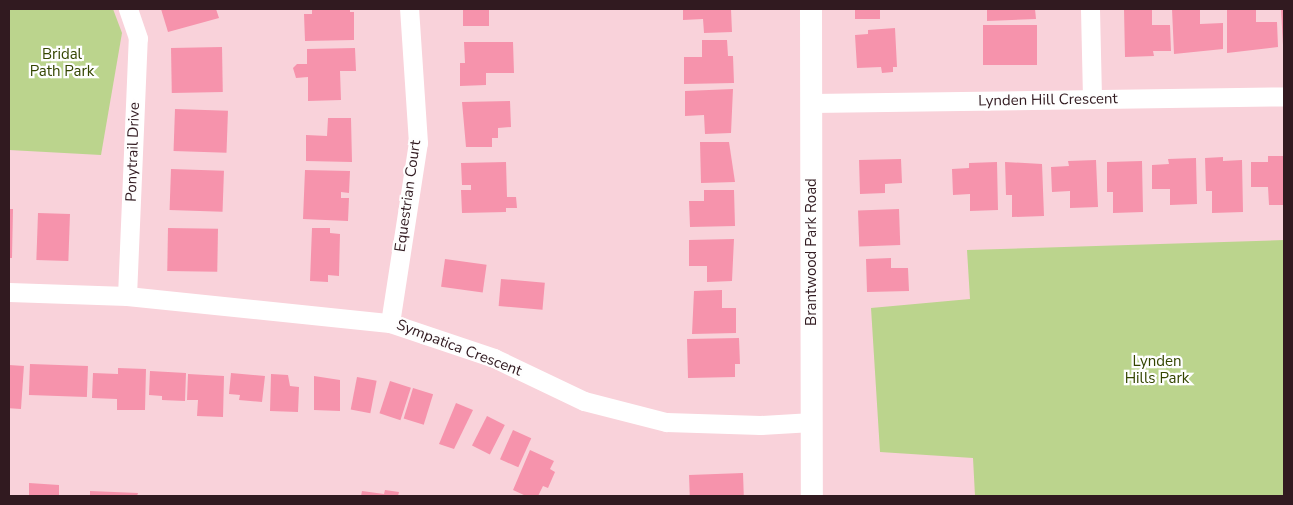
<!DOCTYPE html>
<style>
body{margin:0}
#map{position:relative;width:1293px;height:505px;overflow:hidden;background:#f9d2da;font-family:"Nunito Sans",sans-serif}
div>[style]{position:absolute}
.green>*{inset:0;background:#bbd48d}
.building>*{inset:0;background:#f693ac;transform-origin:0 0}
.minor>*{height:19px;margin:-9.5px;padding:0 9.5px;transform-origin:9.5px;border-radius:9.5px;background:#fff}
.tertiary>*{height:22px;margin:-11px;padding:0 11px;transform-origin:11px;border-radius:11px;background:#fff}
span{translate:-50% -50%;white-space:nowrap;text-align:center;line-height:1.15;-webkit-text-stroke:4.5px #fefefe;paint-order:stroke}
.park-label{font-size:15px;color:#344500}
.street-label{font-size:15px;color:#311a20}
.frame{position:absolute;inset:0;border:10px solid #311a20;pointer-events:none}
</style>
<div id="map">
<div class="green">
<i style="clip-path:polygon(9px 9px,113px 9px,122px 33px,101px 155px,9px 150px)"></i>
<i style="clip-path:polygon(1284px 240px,1284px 496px,975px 496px,973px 458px,880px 452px,871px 308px,970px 299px,967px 250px)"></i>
</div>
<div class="building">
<i style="clip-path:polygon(161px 9px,216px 9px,219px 18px,168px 32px)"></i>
<i style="clip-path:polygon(312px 9px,350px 9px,350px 12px,354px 12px,354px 40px,305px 41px,304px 14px,312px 14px)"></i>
<i style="left:463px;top:9px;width:26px;height:17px"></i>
<i style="clip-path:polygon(683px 9px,731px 9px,732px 32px,704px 33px,703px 19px,683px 20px)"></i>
<i style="left:855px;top:9px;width:25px;height:10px"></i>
<i style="clip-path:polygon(987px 9px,1035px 9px,1036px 19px,987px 21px)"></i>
<i style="clip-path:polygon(1124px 9px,1152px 9px,1152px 25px,1170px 25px,1171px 51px,1153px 51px,1154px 56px,1125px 57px)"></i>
<i style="clip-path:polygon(1172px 9px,1200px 9px,1200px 24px,1223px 23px,1223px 49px,1174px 54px)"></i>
<i style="clip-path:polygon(1227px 9px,1256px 9px,1256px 22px,1277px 22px,1278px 47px,1227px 53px)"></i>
<i style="clip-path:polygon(1281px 9px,1284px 9px,1284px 45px,1283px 45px)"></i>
<i style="left:983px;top:25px;width:54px;height:40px"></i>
<i style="clip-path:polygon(895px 28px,897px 67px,893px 67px,893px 72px,882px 73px,881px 67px,857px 68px,855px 35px,868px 34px,868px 30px)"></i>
<i style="clip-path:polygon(702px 40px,727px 40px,728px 56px,733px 56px,734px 83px,684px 84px,684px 57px,702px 57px)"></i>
<i style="clip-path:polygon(464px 42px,513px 42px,514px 73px,486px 73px,486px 85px,460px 86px,460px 63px,465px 63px)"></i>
<i style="left:222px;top:47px;width:45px;height:51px;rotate:89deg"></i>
<i style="clip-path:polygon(355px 48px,356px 71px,340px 71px,341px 100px,308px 101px,308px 77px,296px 78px,293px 68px,297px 64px,307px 64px,307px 49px)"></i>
<i style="clip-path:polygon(733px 89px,731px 133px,705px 134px,704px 115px,685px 116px,685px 91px)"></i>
<i style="clip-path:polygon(510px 101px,511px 127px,498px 128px,498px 138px,492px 138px,492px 147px,466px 147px,462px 102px)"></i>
<i style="left:175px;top:109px;width:53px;height:42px;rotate:2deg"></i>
<i style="clip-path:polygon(328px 118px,351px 118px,352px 162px,306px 161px,306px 135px,327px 136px)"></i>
<i style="clip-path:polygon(700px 142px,729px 142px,735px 182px,701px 183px)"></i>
<i style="clip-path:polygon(1268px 156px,1284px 156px,1284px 205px,1269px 205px,1268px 187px,1251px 187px,1251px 162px,1268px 162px)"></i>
<i style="clip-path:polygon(1223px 157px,1223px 161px,1242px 160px,1243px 212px,1212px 213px,1212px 191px,1206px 191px,1205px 158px)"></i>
<i style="clip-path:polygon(1196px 158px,1197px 204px,1170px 205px,1170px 189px,1152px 189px,1152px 165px,1169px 164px,1168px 159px)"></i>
<i style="clip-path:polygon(901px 159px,902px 183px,885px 184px,885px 193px,860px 194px,859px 160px)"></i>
<i style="clip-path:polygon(1096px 160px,1098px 207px,1070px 208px,1070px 191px,1052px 192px,1051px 167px,1069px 166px,1068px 161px)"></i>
<i style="clip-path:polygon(1142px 161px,1143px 212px,1113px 213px,1113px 192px,1107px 192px,1107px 162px)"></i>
<i style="clip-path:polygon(506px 162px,507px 197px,516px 197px,517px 208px,506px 208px,506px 212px,462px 213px,461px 190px,471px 190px,471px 185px,462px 185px,461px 163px)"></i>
<i style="clip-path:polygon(997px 162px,998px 210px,970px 211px,970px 194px,953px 195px,952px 169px,969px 168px,969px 163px)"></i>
<i style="clip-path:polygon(1005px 162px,1042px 164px,1044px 216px,1012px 217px,1012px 195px,1006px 195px)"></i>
<i style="left:171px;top:169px;width:53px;height:41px;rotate:2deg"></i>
<i style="clip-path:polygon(305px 170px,350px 171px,349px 193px,341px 192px,341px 198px,349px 198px,348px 221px,303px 219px)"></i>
<i style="clip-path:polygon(704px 190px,734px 190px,735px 226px,690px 227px,689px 201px,704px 201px)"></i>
<i style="clip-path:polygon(9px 209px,13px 209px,12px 258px,9px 258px)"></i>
<i style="left:899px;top:209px;width:36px;height:41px;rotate:88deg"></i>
<i style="left:38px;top:213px;width:32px;height:47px;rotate:2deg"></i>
<i style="left:168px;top:228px;width:50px;height:43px;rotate:1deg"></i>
<i style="clip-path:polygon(312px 228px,330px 228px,330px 233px,340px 234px,339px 276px,328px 275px,328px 282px,310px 281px)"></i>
<i style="clip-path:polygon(734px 239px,732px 281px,707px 282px,707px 266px,689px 266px,689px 240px)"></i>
<i style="clip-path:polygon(891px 258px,891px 268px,908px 268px,909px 291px,867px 292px,866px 259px)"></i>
<i style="left:445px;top:259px;width:42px;height:28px;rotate:8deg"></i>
<i style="left:501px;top:279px;width:44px;height:27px;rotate:5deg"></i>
<i style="clip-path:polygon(722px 290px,722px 308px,736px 308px,736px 333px,692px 334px,694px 291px)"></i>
<i style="clip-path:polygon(739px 338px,740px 364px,735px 364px,735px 377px,688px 378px,687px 339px)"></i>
<i style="left:30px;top:364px;width:58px;height:31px;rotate:2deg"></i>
<i style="left:9px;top:365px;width:15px;height:43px;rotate:4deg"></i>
<i style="clip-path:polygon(118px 368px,146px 369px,145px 410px,117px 410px,117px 399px,92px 398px,93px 373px,118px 374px)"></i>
<i style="clip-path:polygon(150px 371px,186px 373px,185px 401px,162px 400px,162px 396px,149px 395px)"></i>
<i style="clip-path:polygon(231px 373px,265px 376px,262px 402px,239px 400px,240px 395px,229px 394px)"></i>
<i style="clip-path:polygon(188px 374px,224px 376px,223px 417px,197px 416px,198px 400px,187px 400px)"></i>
<i style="clip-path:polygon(271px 374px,288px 375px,290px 386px,299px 387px,298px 412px,270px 411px)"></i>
<i style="clip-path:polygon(314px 376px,340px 380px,340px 411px,314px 410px)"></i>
<i style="left:357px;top:377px;width:20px;height:33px;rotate:11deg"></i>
<i style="left:390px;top:381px;width:22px;height:34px;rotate:18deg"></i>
<i style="left:413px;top:388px;width:21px;height:32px;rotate:17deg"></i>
<i style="clip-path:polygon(456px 403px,473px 410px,454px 449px,439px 444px)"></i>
<i style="left:487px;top:416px;width:20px;height:33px;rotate:27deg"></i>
<i style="left:513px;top:430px;width:20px;height:32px;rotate:24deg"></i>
<i style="clip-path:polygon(530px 450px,554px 461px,550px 469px,555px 472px,548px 488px,543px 486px,538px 496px,526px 496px,513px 490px)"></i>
<i style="left:743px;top:473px;width:23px;height:54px;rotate:88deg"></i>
<i style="clip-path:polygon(29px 483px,59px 485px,59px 496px,29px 496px)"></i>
<i style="clip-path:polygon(385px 490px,399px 492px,398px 496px,361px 496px,362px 491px,384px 494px)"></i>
<i style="clip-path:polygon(90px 491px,138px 493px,137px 496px,90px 496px)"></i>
</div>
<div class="minor">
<i style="left:1090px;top:9px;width:90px;rotate:88.7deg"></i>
<i style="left:812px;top:103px;width:472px;rotate:-0.8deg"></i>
<i style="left:9px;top:292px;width:118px;rotate:1.9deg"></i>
<i style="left:127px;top:296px;width:264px;rotate:5.9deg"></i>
<i style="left:390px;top:323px;width:110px;rotate:18.6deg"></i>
<i style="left:494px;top:358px;width:100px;rotate:25.5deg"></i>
<i style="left:584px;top:401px;width:85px;rotate:14.4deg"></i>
<i style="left:666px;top:422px;width:94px;rotate:1.8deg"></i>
<i style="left:760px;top:425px;width:52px;rotate:-3.3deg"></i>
<i style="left:127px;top:296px;width:258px;rotate:-87.6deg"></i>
<i style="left:138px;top:38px;width:31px;rotate:-109deg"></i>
<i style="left:390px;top:323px;width:182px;rotate:-81.2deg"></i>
<i style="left:418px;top:143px;width:134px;rotate:-93.8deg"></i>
</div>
<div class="tertiary">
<i style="left:811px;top:9px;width:487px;rotate:89.9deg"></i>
</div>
<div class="park-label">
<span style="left:62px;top:63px">Bridal<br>Path Park</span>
<span style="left:1157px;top:370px">Lynden<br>Hills Park</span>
</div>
<div class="street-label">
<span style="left:1048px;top:100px;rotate:-1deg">Lynden Hill Crescent</span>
<span style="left:133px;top:152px;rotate:-88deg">Ponytrail Drive</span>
<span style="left:408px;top:196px;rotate:-82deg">Equestrian Court</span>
<span style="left:812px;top:252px;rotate:-90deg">Brantwood Park Road</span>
<span style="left:459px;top:348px;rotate:21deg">Sympatica Crescent</span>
</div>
<div class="frame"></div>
</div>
